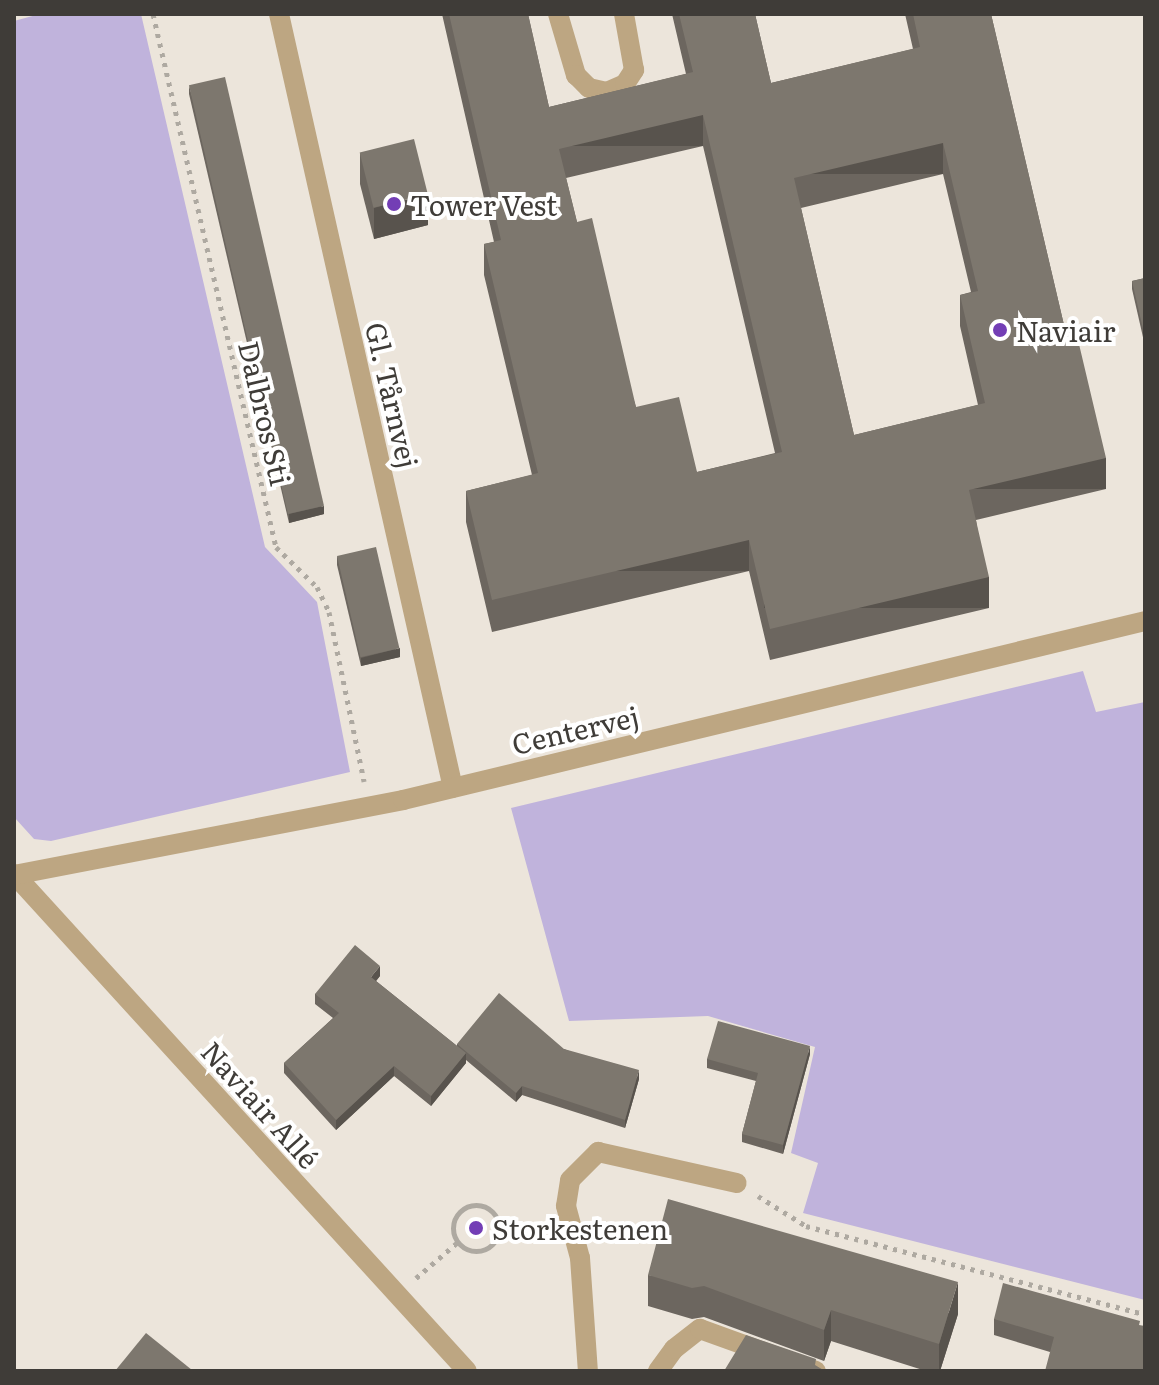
<!DOCTYPE html>
<meta charset="utf-8">
<style>
body{margin:0}
#map{position:relative;width:1159px;height:1385px;overflow:hidden;background:#ece5db;font-family:Literata,serif}
div>[style]{position:absolute}
.green>*{inset:0;background:#c0b3dc}
.path>*{height:5px;margin-top:-2.5px;transform-origin:0;background:repeating-linear-gradient(90deg,#aea9a1 0 4px,transparent 0 10px)}
.path>.ring{margin:-2.5px;padding:0;box-sizing:content-box;background:none;border:5px solid #aea9a1;border-radius:50%}
.lane>*{height:20px;margin:-10px;padding:0 10px;transform-origin:10px;border-radius:10px;background:#bda682}
.street>*{height:20px;margin:-10px;padding:0 10px;transform-origin:10px;border-radius:10px;background:#bda682}
.wall>*{inset:0;background:#6c665f}
.shaded-wall>*{inset:0;background:#58534d;transform-origin:0 0}
.building>*{inset:0;background:#7d776e;transform-origin:0 0}
.dots>*{width:22px;height:22px;translate:-50% -50%;box-sizing:border-box;border:4px solid #fff;border-radius:50%}
span{translate:-50% -50%;white-space:nowrap;text-align:center;line-height:1.15;-webkit-text-stroke:8px #fff;paint-order:stroke}
.poi-label{font-size:28px;color:#3f3c38}
.left{translate:0 -50%;text-align:left}
.street-label{font-size:28px;color:#3f3c38}
.frame{position:absolute;inset:0;border:16px solid #3f3c38;pointer-events:none}
</style>
<div id="map">
<div class="green">
<i style="clip-path:polygon(40px 14px,141px 14px,265px 547px,317px 602px,350px 772px,51px 841px,34px 839px,14px 817px,14px 21px)"></i>
<i style="clip-path:polygon(1083px 671px,1096px 712px,1145px 702px,1145px 1300px,803px 1213px,818px 1163px,791px 1153px,815px 1047px,708px 1016px,569px 1021px,511px 808px)"></i>
</div>
<div class="path">
<i style="left:153px;top:14px;width:547px;rotate:77.01deg"></i>
<i style="left:276px;top:547px;width:57px;rotate:44.3deg"></i>
<i style="left:317px;top:587px;width:28px;rotate:64deg"></i>
<i style="left:329px;top:612px;width:173px;rotate:78.3deg"></i>
<i style="left:758px;top:1196px;width:57px;rotate:32deg"></i>
<i style="left:806px;top:1226px;width:350px;rotate:14.6deg"></i>
<i class="ring" style="left:453px;top:1205px;width:41px;height:41px"></i>
<i style="left:416px;top:1278px;width:55px;rotate:-40.6deg"></i>
</div>
<div class="lane">
<i style="left:279px;top:14px;width:793px;rotate:77.33deg"></i>
<i style="left:558px;top:14px;width:64px;rotate:73.6deg"></i>
<i style="left:576px;top:75px;width:18px;rotate:45deg"></i>
<i style="left:589px;top:88px;width:18px;rotate:13deg"></i>
<i style="left:607px;top:92px;width:20px;rotate:-24deg"></i>
<i style="left:625px;top:84px;width:17px;rotate:-57deg"></i>
<i style="left:634px;top:70px;width:57px;rotate:-100.1deg"></i>
<i style="left:14px;top:874px;width:672px;rotate:47.65deg"></i>
<i style="left:14px;top:875px;width:396px;rotate:-10.9deg"></i>
<i style="left:403px;top:800px;width:763px;rotate:-13.56deg"></i>
<i style="left:580px;top:1258px;width:54px;rotate:-105.1deg"></i>
<i style="left:566px;top:1206px;width:26px;rotate:-81deg"></i>
<i style="left:570px;top:1180px;width:40px;rotate:-45deg"></i>
<i style="left:598px;top:1152px;width:142px;rotate:12.6deg"></i>
<i style="left:658px;top:1371px;width:27px;rotate:-54deg"></i>
<i style="left:674px;top:1349px;width:33px;rotate:-38deg"></i>
<i style="left:700px;top:1329px;width:123px;rotate:19.9deg"></i>
</div>
<div class="street">
<i style="left:580px;top:1258px;width:113px;rotate:86deg"></i>
</div>
<div class="wall">
<i style="clip-path:polygon(evenodd,442px 14px,528px 14px,549px 107px,686px 74px,672px 14px,755px 14px,771px 83px,913px 49px,905px 14px,991px 14px,1064px 325px,1106px 489px,976px 520px,989px 608px,770px 660px,749px 571px,492px 632px,466px 522px,466px 491px,532px 475px,484px 275px,484px 244px,494px 242px,442px 14px,703px 146px,775px 453px,697px 472px,636px 407px,577px 222px,566px 178px,703px 146px,442px 14px,943px 174px,971px 292px,960px 295px,960px 326px,978px 405px,854px 435px,801px 208px,943px 174px)"></i>
<i style="clip-path:polygon(189px 86px,324px 514px,289px 523px,189px 94px)"></i>
<i style="clip-path:polygon(360px 153px,428px 225px,374px 239px,360px 184px)"></i>
<i style="clip-path:polygon(1145px 278px,1145px 346px,1132px 289px,1132px 281px)"></i>
<i style="clip-path:polygon(337px 556px,400px 657px,361px 666px,337px 565px)"></i>
<i style="clip-path:polygon(380px 976px,376px 981px,457px 1046px,457px 1044px,564px 1049px,639px 1079px,625px 1128px,522px 1095px,516px 1102px,466px 1060px,466px 1063px,431px 1106px,394px 1076px,336px 1130px,284px 1073px,284px 1063px,333px 1018px,315px 1004px,315px 994px)"></i>
<i style="clip-path:polygon(810px 1054px,783px 1154px,742px 1142px,742px 1134px,756px 1081px,707px 1068px,707px 1059px)"></i>
<i style="clip-path:polygon(648px 1275px,958px 1314px,940px 1371px,926px 1371px,831px 1341px,824px 1361px,704px 1317px,692px 1319px,648px 1306px)"></i>
<i style="clip-path:polygon(994px 1319px,1140px 1321px,1050px 1352px,994px 1335px)"></i>
</div>
<div class="shaded-wall">
<i style="left:703px;top:115px;width:31px;height:148px;rotate:90deg"></i>
<i style="left:943px;top:143px;width:31px;height:153px;rotate:90deg"></i>
<i style="clip-path:polygon(428px 194px,428px 225px,374px 239px,374px 208px)"></i>
<i style="left:1106px;top:458px;width:31px;height:141px;rotate:90deg"></i>
<i style="clip-path:polygon(324px 506px,324px 514px,289px 523px,289px 514px)"></i>
<i style="left:749px;top:540px;width:31px;height:264px;rotate:90deg"></i>
<i style="left:989px;top:577px;width:31px;height:225px;rotate:90deg"></i>
<i style="clip-path:polygon(400px 648px,400px 657px,361px 666px,361px 658px)"></i>
<i style="clip-path:polygon(380px 966px,380px 976px,371px 987px,371px 977px)"></i>
<i style="clip-path:polygon(810px 1046px,810px 1054px,783px 1154px,783px 1145px)"></i>
<i style="clip-path:polygon(466px 1053px,466px 1063px,431px 1106px,431px 1096px)"></i>
<i style="clip-path:polygon(394px 1066px,394px 1076px,336px 1130px,336px 1120px)"></i>
<i style="clip-path:polygon(639px 1070px,639px 1079px,625px 1128px,625px 1120px)"></i>
<i style="clip-path:polygon(522px 1086px,522px 1095px,516px 1102px,516px 1093px)"></i>
<i style="clip-path:polygon(958px 1282px,958px 1314px,940px 1371px,939px 1371px,939px 1344px)"></i>
<i style="clip-path:polygon(831px 1310px,831px 1341px,824px 1361px,824px 1330px)"></i>
</div>
<div class="building">
<i style="clip-path:polygon(evenodd,449px 14px,528px 14px,549px 107px,693px 72px,679px 14px,755px 14px,771px 83px,920px 47px,913px 14px,991px 14px,1064px 325px,1074px 323px,1106px 458px,969px 490px,989px 577px,770px 629px,749px 540px,492px 600px,466px 491px,538px 473px,484px 244px,501px 240px,449px 14px,703px 115px,782px 452px,697px 472px,679px 397px,636px 407px,592px 218px,577px 222px,559px 149px,703px 115px,449px 14px,943px 143px,978px 291px,960px 295px,985px 403px,854px 435px,794px 178px,943px 143px)"></i>
<i style="left:225px;top:77px;width:440px;height:37px;rotate:77deg"></i>
<i style="left:414px;top:139px;width:57px;height:56px;rotate:76deg"></i>
<i style="clip-path:polygon(1145px 278px,1145px 338px,1132px 281px)"></i>
<i style="left:376px;top:547px;width:104px;height:40px;rotate:77deg"></i>
<i style="clip-path:polygon(355px 945px,380px 966px,371px 977px,466px 1053px,431px 1096px,394px 1066px,336px 1120px,284px 1063px,339px 1013px,315px 994px)"></i>
<i style="clip-path:polygon(499px 993px,564px 1049px,639px 1070px,625px 1120px,522px 1086px,516px 1093px,457px 1044px)"></i>
<i style="clip-path:polygon(718px 1021px,810px 1046px,783px 1145px,742px 1134px,758px 1073px,707px 1059px)"></i>
<i style="clip-path:polygon(668px 1199px,958px 1282px,939px 1344px,831px 1310px,824px 1330px,704px 1286px,692px 1288px,648px 1275px)"></i>
<i style="clip-path:polygon(1003px 1283px,1140px 1321px,1139px 1325px,1145px 1326px,1145px 1371px,1045px 1371px,1054px 1337px,994px 1319px)"></i>
<i style="clip-path:polygon(146px 1333px,192px 1370px,191px 1371px,115px 1371px)"></i>
<i style="clip-path:polygon(746px 1335px,816px 1359px,815px 1365px,825px 1371px,724px 1371px)"></i>
</div>
<div class="dots">
<i style="left:394px;top:204px;background:#733eb5"></i>
<i style="left:1000px;top:330px;background:#733eb5"></i>
<i style="left:476px;top:1228px;background:#733eb5"></i>
</div>
<div class="poi-label">
<span class="left" style="left:410px;top:204px">Tower Vest</span>
<span class="left" style="left:1016px;top:330px">Naviair</span>
<span class="left" style="left:492px;top:1228px">Storkestenen</span>
</div>
<div class="street-label">
<span style="left:393px;top:395px;rotate:77deg">Gl. Tårnvej</span>
<span style="left:266px;top:413px;rotate:77deg">Dalbros Sti</span>
<span style="left:575px;top:729px;rotate:-13deg">Centervej</span>
<span style="left:261px;top:1104px;rotate:48deg">Naviair Allé</span>
</div>
<div class="frame"></div>
</div>
